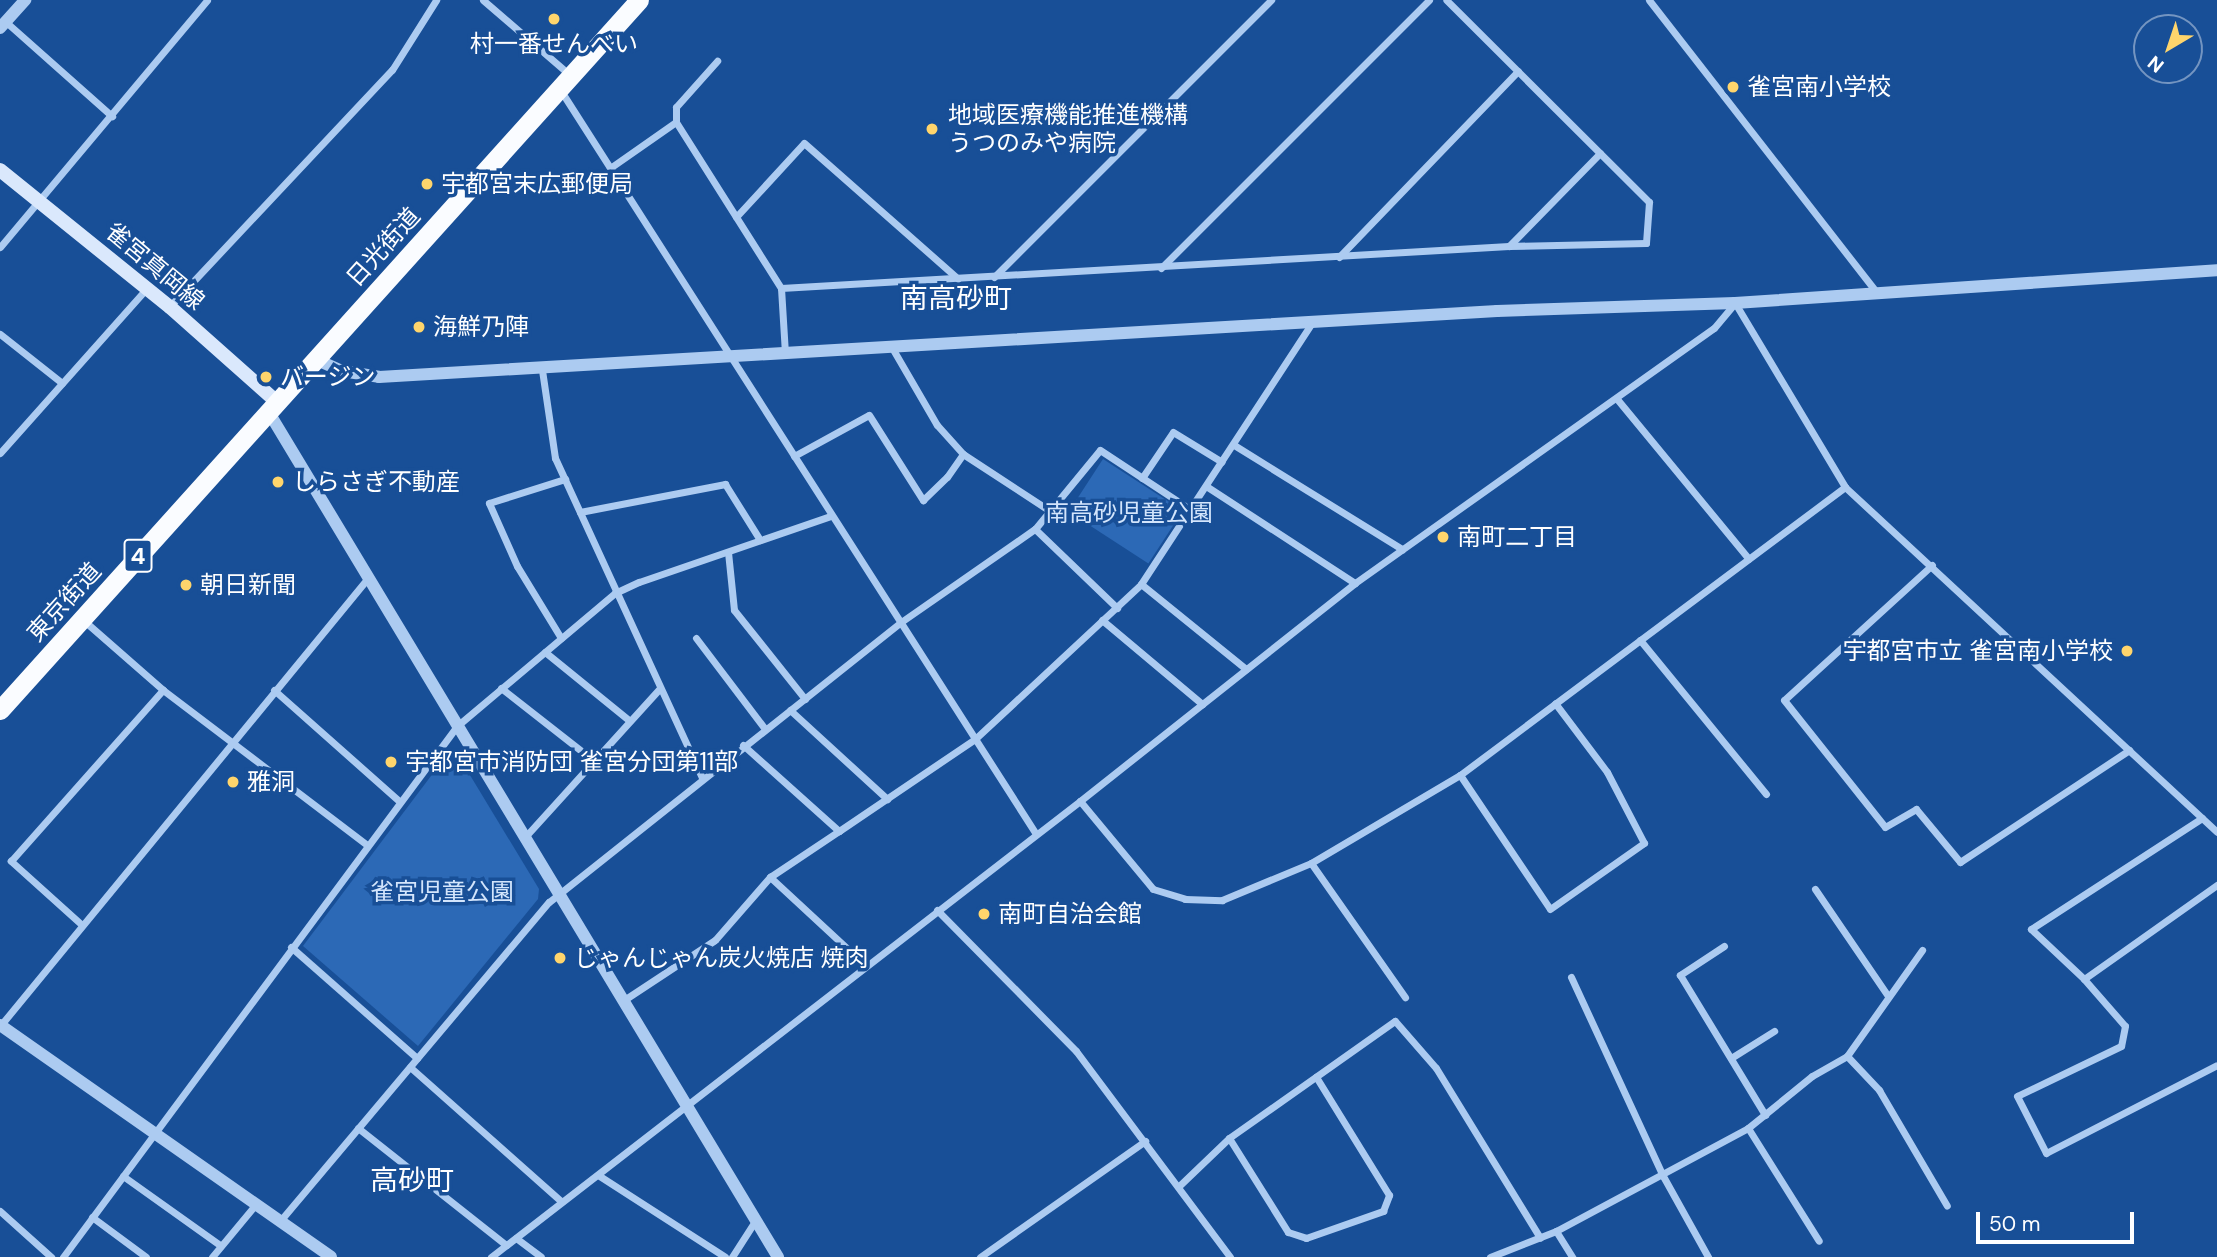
<!DOCTYPE html>
<meta charset="utf-8">
<style>
body{margin:0}
#map{position:relative;width:2217px;height:1257px;overflow:hidden;background:#184f97;font-family:"DM Sans","Noto Sans JP",sans-serif}
div>[style]{position:absolute}
.green>*{inset:0;background:#2c69b6;transform-origin:0 0}
.minor>*{height:7px;margin:-3.5px;padding:0 3.5px;transform-origin:3.5px;border-radius:3.5px;background:#accbf1}
.tertiary>*{height:12px;margin:-6px;padding:0 6px;transform-origin:6px;border-radius:6px;background:#accbf1}
.secondary>*{height:14px;margin:-7px;padding:0 7px;transform-origin:7px;border-radius:7px;background:#dae8fc}
.trunk>*{height:19px;margin:-9.5px;padding:0 9.5px;transform-origin:9.5px;border-radius:9.5px;background:#fafcff}
.dots>*{width:19px;height:19px;translate:-50% -50%;box-sizing:border-box;border:4px solid #184f97;border-radius:50%}
span{translate:-50% -50%;white-space:nowrap;text-align:center;line-height:1.15;-webkit-text-stroke:7px #184f97;paint-order:stroke}
.shield-label span{padding:2px 5px;background:#184f97;border:2px solid;border-radius:5px;-webkit-text-stroke-width:0}
.shield-label{font-size:23px;color:#fff;font-weight:700}
.poi-label{font-size:24px;color:#fff}
.left{translate:0 -50%;text-align:left}
.right{translate:-100% -50%;text-align:right}
.street-label{font-size:24px;color:#fff}
.park-label{font-size:24px;color:#d3e5fc}
.quarter-label{font-size:28px;color:#fff}
.north{position:absolute;left:2133px;top:14px;width:70px;height:70px;box-sizing:border-box;background:#184f97;border:2px solid #7495c1;border-radius:50%;rotate:219deg;font-size:19px;font-weight:700;line-height:28px;text-align:center;color:#fff}
.north::after{content:'';display:block;margin:auto;width:24px;height:32px;background:#ffd56c;clip-path:polygon(50% 0,100% 100%,50% 72%,0 100%)}
.scale{position:absolute;left:1976px;top:1212px;width:158px;height:32px;box-sizing:border-box;border:4px solid #fff;border-top:0;padding-left:9px;font-size:21px;line-height:24px;white-space:nowrap;color:#fff;-webkit-text-stroke:5px #184f97;paint-order:stroke}
</style>
<div id="map">
<div class="green">
<i style="left:1103px;top:459px;width:95px;height:63px;rotate:33deg"></i>
<i style="clip-path:polygon(449px 752px,456px 752px,539px 889px,538px 899px,418px 1046px,303px 946px)"></i>
</div>
<div class="minor">
<i style="left:483px;top:0;width:115px;rotate:40.8deg"></i>
<i style="left:1649px;top:0;width:371px;rotate:52.1deg"></i>
<i style="left:6px;top:22px;width:142px;rotate:41.6deg"></i>
<i style="left:561px;top:91px;width:882px;rotate:57.41deg"></i>
<i style="left:676px;top:122px;width:15px;rotate:-90deg"></i>
<i style="left:676px;top:107px;width:62px;rotate:-48.3deg"></i>
<i style="left:610px;top:168px;width:80px;rotate:-34.9deg"></i>
<i style="left:676px;top:122px;width:196px;rotate:57.7deg"></i>
<i style="left:781px;top:288px;width:729px;rotate:-3.3deg"></i>
<i style="left:1509px;top:246px;width:137px;rotate:-1.3deg"></i>
<i style="left:1646px;top:243px;width:41px;rotate:-85.8deg"></i>
<i style="left:1649px;top:202px;width:286px;rotate:-135.1deg"></i>
<i style="left:736px;top:217px;width:100px;rotate:-47.4deg"></i>
<i style="left:804px;top:143px;width:205px;rotate:41.4deg"></i>
<i style="left:1509px;top:246px;width:130px;rotate:-45.6deg"></i>
<i style="left:0;top:247px;width:322px;rotate:-50deg"></i>
<i style="left:1339px;top:257px;width:258px;rotate:-46.1deg"></i>
<i style="left:1161px;top:268px;width:379px;rotate:-45deg"></i>
<i style="left:994px;top:277px;width:392px;rotate:-45deg"></i>
<i style="left:781px;top:288px;width:66px;rotate:86.5deg"></i>
<i style="left:170px;top:306px;width:324px;rotate:-46.8deg"></i>
<i style="left:392px;top:70px;width:83px;rotate:-57.8deg"></i>
<i style="left:0;top:334px;width:79px;rotate:38.3deg"></i>
<i style="left:891px;top:346px;width:91px;rotate:59.8deg"></i>
<i style="left:937px;top:425px;width:39px;rotate:48deg"></i>
<i style="left:963px;top:454px;width:104px;rotate:33.2deg"></i>
<i style="left:542px;top:370px;width:89px;rotate:81.6deg"></i>
<i style="left:555px;top:458px;width:352px;rotate:65.3deg"></i>
<i style="left:1617px;top:399px;width:207px;rotate:50.5deg"></i>
<i style="left:1234px;top:445px;width:198px;rotate:31.8deg"></i>
<i style="left:0;top:453px;width:221px;rotate:-48.3deg"></i>
<i style="left:794px;top:456px;width:85px;rotate:-28.7deg"></i>
<i style="left:869px;top:415px;width:101px;rotate:57.6deg"></i>
<i style="left:923px;top:500px;width:33px;rotate:-44deg"></i>
<i style="left:947px;top:477px;width:28px;rotate:-55deg"></i>
<i style="left:1142px;top:478px;width:55px;rotate:-56deg"></i>
<i style="left:1173px;top:432px;width:57px;rotate:31.5deg"></i>
<i style="left:1206px;top:486px;width:178px;rotate:33.1deg"></i>
<i style="left:580px;top:512px;width:148px;rotate:-10.9deg"></i>
<i style="left:725px;top:484px;width:66px;rotate:58deg"></i>
<i style="left:1035px;top:529px;width:114px;rotate:43.9deg"></i>
<i style="left:728px;top:552px;width:58px;rotate:84.1deg"></i>
<i style="left:734px;top:610px;width:114px;rotate:51.4deg"></i>
<i style="left:1932px;top:565px;width:200px;rotate:137.6deg"></i>
<i style="left:1784px;top:700px;width:162px;rotate:51.5deg"></i>
<i style="left:1885px;top:827px;width:36px;rotate:-30deg"></i>
<i style="left:1916px;top:809px;width:69px;rotate:50.3deg"></i>
<i style="left:1960px;top:862px;width:203px;rotate:-33.5deg"></i>
<i style="left:1141px;top:584px;width:135px;rotate:39deg"></i>
<i style="left:82px;top:619px;width:108px;rotate:41.2deg"></i>
<i style="left:163px;top:690px;width:255px;rotate:37.2deg"></i>
<i style="left:1102px;top:620px;width:131px;rotate:40deg"></i>
<i style="left:561px;top:638px;width:84px;rotate:-121.4deg"></i>
<i style="left:517px;top:566px;width:69px;rotate:-114deg"></i>
<i style="left:489px;top:503px;width:80px;rotate:-17.5deg"></i>
<i style="left:696px;top:638px;width:114px;rotate:52.8deg"></i>
<i style="left:1640px;top:640px;width:199px;rotate:50.7deg"></i>
<i style="left:545px;top:652px;width:109px;rotate:39.1deg"></i>
<i style="left:501px;top:688px;width:118px;rotate:38.1deg"></i>
<i style="left:274px;top:690px;width:167px;rotate:41.6deg"></i>
<i style="left:790px;top:710px;width:132px;rotate:42.5deg"></i>
<i style="left:743px;top:745px;width:129px;rotate:41.9deg"></i>
<i style="left:839px;top:831px;width:164px;rotate:-34.1deg"></i>
<i style="left:975px;top:739px;width:227px;rotate:-43deg"></i>
<i style="left:1141px;top:584px;width:312px;rotate:-56.8deg"></i>
<i style="left:1460px;top:775px;width:161px;rotate:56.1deg"></i>
<i style="left:1550px;top:909px;width:115px;rotate:-35.1deg"></i>
<i style="left:1644px;top:843px;width:80px;rotate:-117.5deg"></i>
<i style="left:1607px;top:772px;width:86px;rotate:-127deg"></i>
<i style="left:1080px;top:801px;width:114px;rotate:50.3deg"></i>
<i style="left:1153px;top:889px;width:34px;rotate:17deg"></i>
<i style="left:1185px;top:899px;width:37px;rotate:2deg"></i>
<i style="left:1222px;top:900px;width:96px;rotate:-22.6deg"></i>
<i style="left:1311px;top:863px;width:173px;rotate:-30.6deg"></i>
<i style="left:1460px;top:775px;width:481px;rotate:-36.8deg"></i>
<i style="left:2202px;top:818px;width:204px;rotate:147deg"></i>
<i style="left:2031px;top:929px;width:73px;rotate:43.3deg"></i>
<i style="left:2084px;top:979px;width:62px;rotate:48.9deg"></i>
<i style="left:2125px;top:1026px;width:20px;rotate:101deg"></i>
<i style="left:2121px;top:1046px;width:115px;rotate:154.3deg"></i>
<i style="left:2017px;top:1096px;width:64px;rotate:63deg"></i>
<i style="left:2046px;top:1153px;width:192px;rotate:-27.2deg"></i>
<i style="left:525px;top:837px;width:201px;rotate:-47.8deg"></i>
<i style="left:1311px;top:863px;width:164px;rotate:55deg"></i>
<i style="left:770px;top:877px;width:131px;rotate:42.8deg"></i>
<i style="left:1815px;top:889px;width:130px;rotate:55.7deg"></i>
<i style="left:937px;top:910px;width:198px;rotate:45.4deg"></i>
<i style="left:1076px;top:1051px;width:257px;rotate:53.2deg"></i>
<i style="left:82px;top:925px;width:96px;rotate:-138deg"></i>
<i style="left:11px;top:861px;width:229px;rotate:-48.4deg"></i>
<i style="left:1724px;top:946px;width:53px;rotate:146.6deg"></i>
<i style="left:1680px;top:975px;width:164px;rotate:58.7deg"></i>
<i style="left:291px;top:947px;width:168px;rotate:41.4deg"></i>
<i style="left:1571px;top:977px;width:219px;rotate:65.2deg"></i>
<i style="left:1663px;top:1176px;width:93px;rotate:60.9deg"></i>
<i style="left:2084px;top:979px;width:163px;rotate:-35.3deg"></i>
<i style="left:624px;top:1000px;width:109px;rotate:-33.4deg"></i>
<i style="left:715px;top:940px;width:84px;rotate:-48.9deg"></i>
<i style="left:770px;top:877px;width:83px;rotate:-33.7deg"></i>
<i style="left:0;top:1026px;width:580px;rotate:-50.6deg"></i>
<i style="left:1847px;top:1056px;width:47px;rotate:46.7deg"></i>
<i style="left:1879px;top:1090px;width:134px;rotate:59.6deg"></i>
<i style="left:1731px;top:1058px;width:51px;rotate:-32.1deg"></i>
<i style="left:410px;top:1067px;width:203px;rotate:41.6deg"></i>
<i style="left:358px;top:1128px;width:189px;rotate:38.3deg"></i>
<i style="left:1748px;top:1128px;width:133px;rotate:57.9deg"></i>
<i style="left:1229px;top:1138px;width:111px;rotate:57.9deg"></i>
<i style="left:1288px;top:1232px;width:19px;rotate:18deg"></i>
<i style="left:1306px;top:1238px;width:82px;rotate:-19.3deg"></i>
<i style="left:1383px;top:1211px;width:17px;rotate:-69deg"></i>
<i style="left:1389px;top:1195px;width:139px;rotate:-121.7deg"></i>
<i style="left:598px;top:1175px;width:151px;rotate:32.8deg"></i>
<i style="left:123px;top:1176px;width:120px;rotate:35.5deg"></i>
<i style="left:1179px;top:1186px;width:69px;rotate:-43.8deg"></i>
<i style="left:1229px;top:1138px;width:203px;rotate:-35.2deg"></i>
<i style="left:1395px;top:1021px;width:62px;rotate:48.9deg"></i>
<i style="left:1436px;top:1068px;width:199px;rotate:58.5deg"></i>
<i style="left:0;top:1211px;width:69px;rotate:42deg"></i>
<i style="left:92px;top:1217px;width:67px;rotate:36.5deg"></i>
<i style="left:280px;top:1221px;width:417px;rotate:-49.9deg"></i>
<i style="left:549px;top:902px;width:450px;rotate:-38.5deg"></i>
<i style="left:901px;top:622px;width:163px;rotate:-34.8deg"></i>
<i style="left:1035px;top:529px;width:102px;rotate:-50.6deg"></i>
<i style="left:1100px;top:450px;width:109px;rotate:33.4deg"></i>
<i style="left:1556px;top:1231px;width:31px;rotate:58deg"></i>
<i style="left:516px;top:1238px;width:31px;rotate:37deg"></i>
<i style="left:63px;top:1257px;width:661px;rotate:-53.42deg"></i>
<i style="left:457px;top:726px;width:207px;rotate:-40.1deg"></i>
<i style="left:615px;top:593px;width:26px;rotate:-25deg"></i>
<i style="left:639px;top:582px;width:203px;rotate:-19deg"></i>
<i style="left:212px;top:1257px;width:69px;rotate:-50.3deg"></i>
<i style="left:491px;top:1257px;width:745px;rotate:-37.75deg"></i>
<i style="left:1080px;top:801px;width:351px;rotate:-38.4deg"></i>
<i style="left:1355px;top:583px;width:440px;rotate:-35.4deg"></i>
<i style="left:1714px;top:328px;width:33px;rotate:-50deg"></i>
<i style="left:1735px;top:303px;width:214px;rotate:59.1deg"></i>
<i style="left:1845px;top:487px;width:507px;rotate:42.84deg"></i>
<i style="left:732px;top:1257px;width:43px;rotate:-57.4deg"></i>
<i style="left:980px;top:1257px;width:202px;rotate:-35.1deg"></i>
<i style="left:1490px;top:1257px;width:71px;rotate:-21.5deg"></i>
<i style="left:1556px;top:1231px;width:218px;rotate:-28.2deg"></i>
<i style="left:1748px;top:1128px;width:82px;rotate:-39.1deg"></i>
<i style="left:1812px;top:1076px;width:40px;rotate:-29.7deg"></i>
<i style="left:1847px;top:1056px;width:130px;rotate:-54.7deg"></i>
</div>
<div class="tertiary">
<i style="left:0;top:28px;width:38px;rotate:-48deg"></i>
<i style="left:315px;top:359px;width:30px;rotate:24deg"></i>
<i style="left:342px;top:371px;width:37px;rotate:9deg"></i>
<i style="left:379px;top:377px;width:1120px;rotate:-3.38deg"></i>
<i style="left:1497px;top:311px;width:238px;rotate:-1.9deg"></i>
<i style="left:1735px;top:303px;width:483px;rotate:-3.9deg"></i>
<i style="left:268px;top:411px;width:988px;rotate:58.92deg"></i>
<i style="left:0;top:1025px;width:404px;rotate:35deg"></i>
</div>
<div class="secondary">
<i style="left:0;top:170px;width:218px;rotate:38.9deg"></i>
<i style="left:170px;top:307px;width:143px;rotate:41.6deg"></i>
</div>
<div class="trunk">
<i style="left:0;top:710px;width:955px;rotate:-48.01deg"></i>
</div>
<div class="dots">
<i style="left:554px;top:19px;background:#ffd56c"></i>
<i style="left:1733px;top:87px;background:#ffd56c"></i>
<i style="left:932px;top:129px;background:#ffd56c"></i>
<i style="left:427px;top:184px;background:#ffd56c"></i>
<i style="left:419px;top:327px;background:#ffd56c"></i>
<i style="left:266px;top:377px;background:#ffd56c"></i>
<i style="left:278px;top:482px;background:#ffd56c"></i>
<i style="left:1443px;top:537px;background:#ffd56c"></i>
<i style="left:186px;top:585px;background:#ffd56c"></i>
<i style="left:2127px;top:651px;background:#ffd56c"></i>
<i style="left:391px;top:762px;background:#ffd56c"></i>
<i style="left:233px;top:782px;background:#ffd56c"></i>
<i style="left:984px;top:914px;background:#ffd56c"></i>
<i style="left:560px;top:958px;background:#ffd56c"></i>
</div>
<div class="shield-label">
<span style="left:138px;top:556px">4</span>
</div>
<div class="poi-label">
<span style="left:554px;top:44px">村一番せんべい</span>
<span class="left" style="left:1747px;top:87px">雀宮南小学校</span>
<span class="left" style="left:948px;top:129px">地域医療機能推進機構<br>うつのみや病院</span>
<span class="left" style="left:441px;top:184px">宇都宮末広郵便局</span>
<span class="left" style="left:433px;top:327px">海鮮乃陣</span>
<span class="left" style="left:280px;top:377px">バージン</span>
<span class="left" style="left:292px;top:482px">しらさぎ不動産</span>
<span class="left" style="left:1457px;top:537px">南町二丁目</span>
<span class="left" style="left:200px;top:585px">朝日新聞</span>
<span class="right" style="left:2113px;top:651px">宇都宮市立 雀宮南小学校</span>
<span class="left" style="left:405px;top:762px">宇都宮市消防団 雀宮分団第11部</span>
<span class="left" style="left:247px;top:782px">雅洞</span>
<span class="left" style="left:998px;top:914px">南町自治会館</span>
<span class="left" style="left:574px;top:958px">じゃんじゃん炭火焼店 焼肉</span>
</div>
<div class="street-label">
<span style="left:383px;top:247px;rotate:-48deg">日光街道</span>
<span style="left:155px;top:266px;rotate:40deg">雀宮真岡線</span>
<span style="left:64px;top:602px;rotate:-48deg">東京街道</span>
</div>
<div class="park-label">
<span style="left:1129px;top:513px">南高砂児童公園</span>
<span style="left:442px;top:892px">雀宮児童公園</span>
</div>
<div class="quarter-label">
<span style="left:956px;top:299px">南高砂町</span>
<span style="left:412px;top:1181px">高砂町</span>
</div>
<div class="north">N</div>
<div class="scale">50 m</div>
</div>
